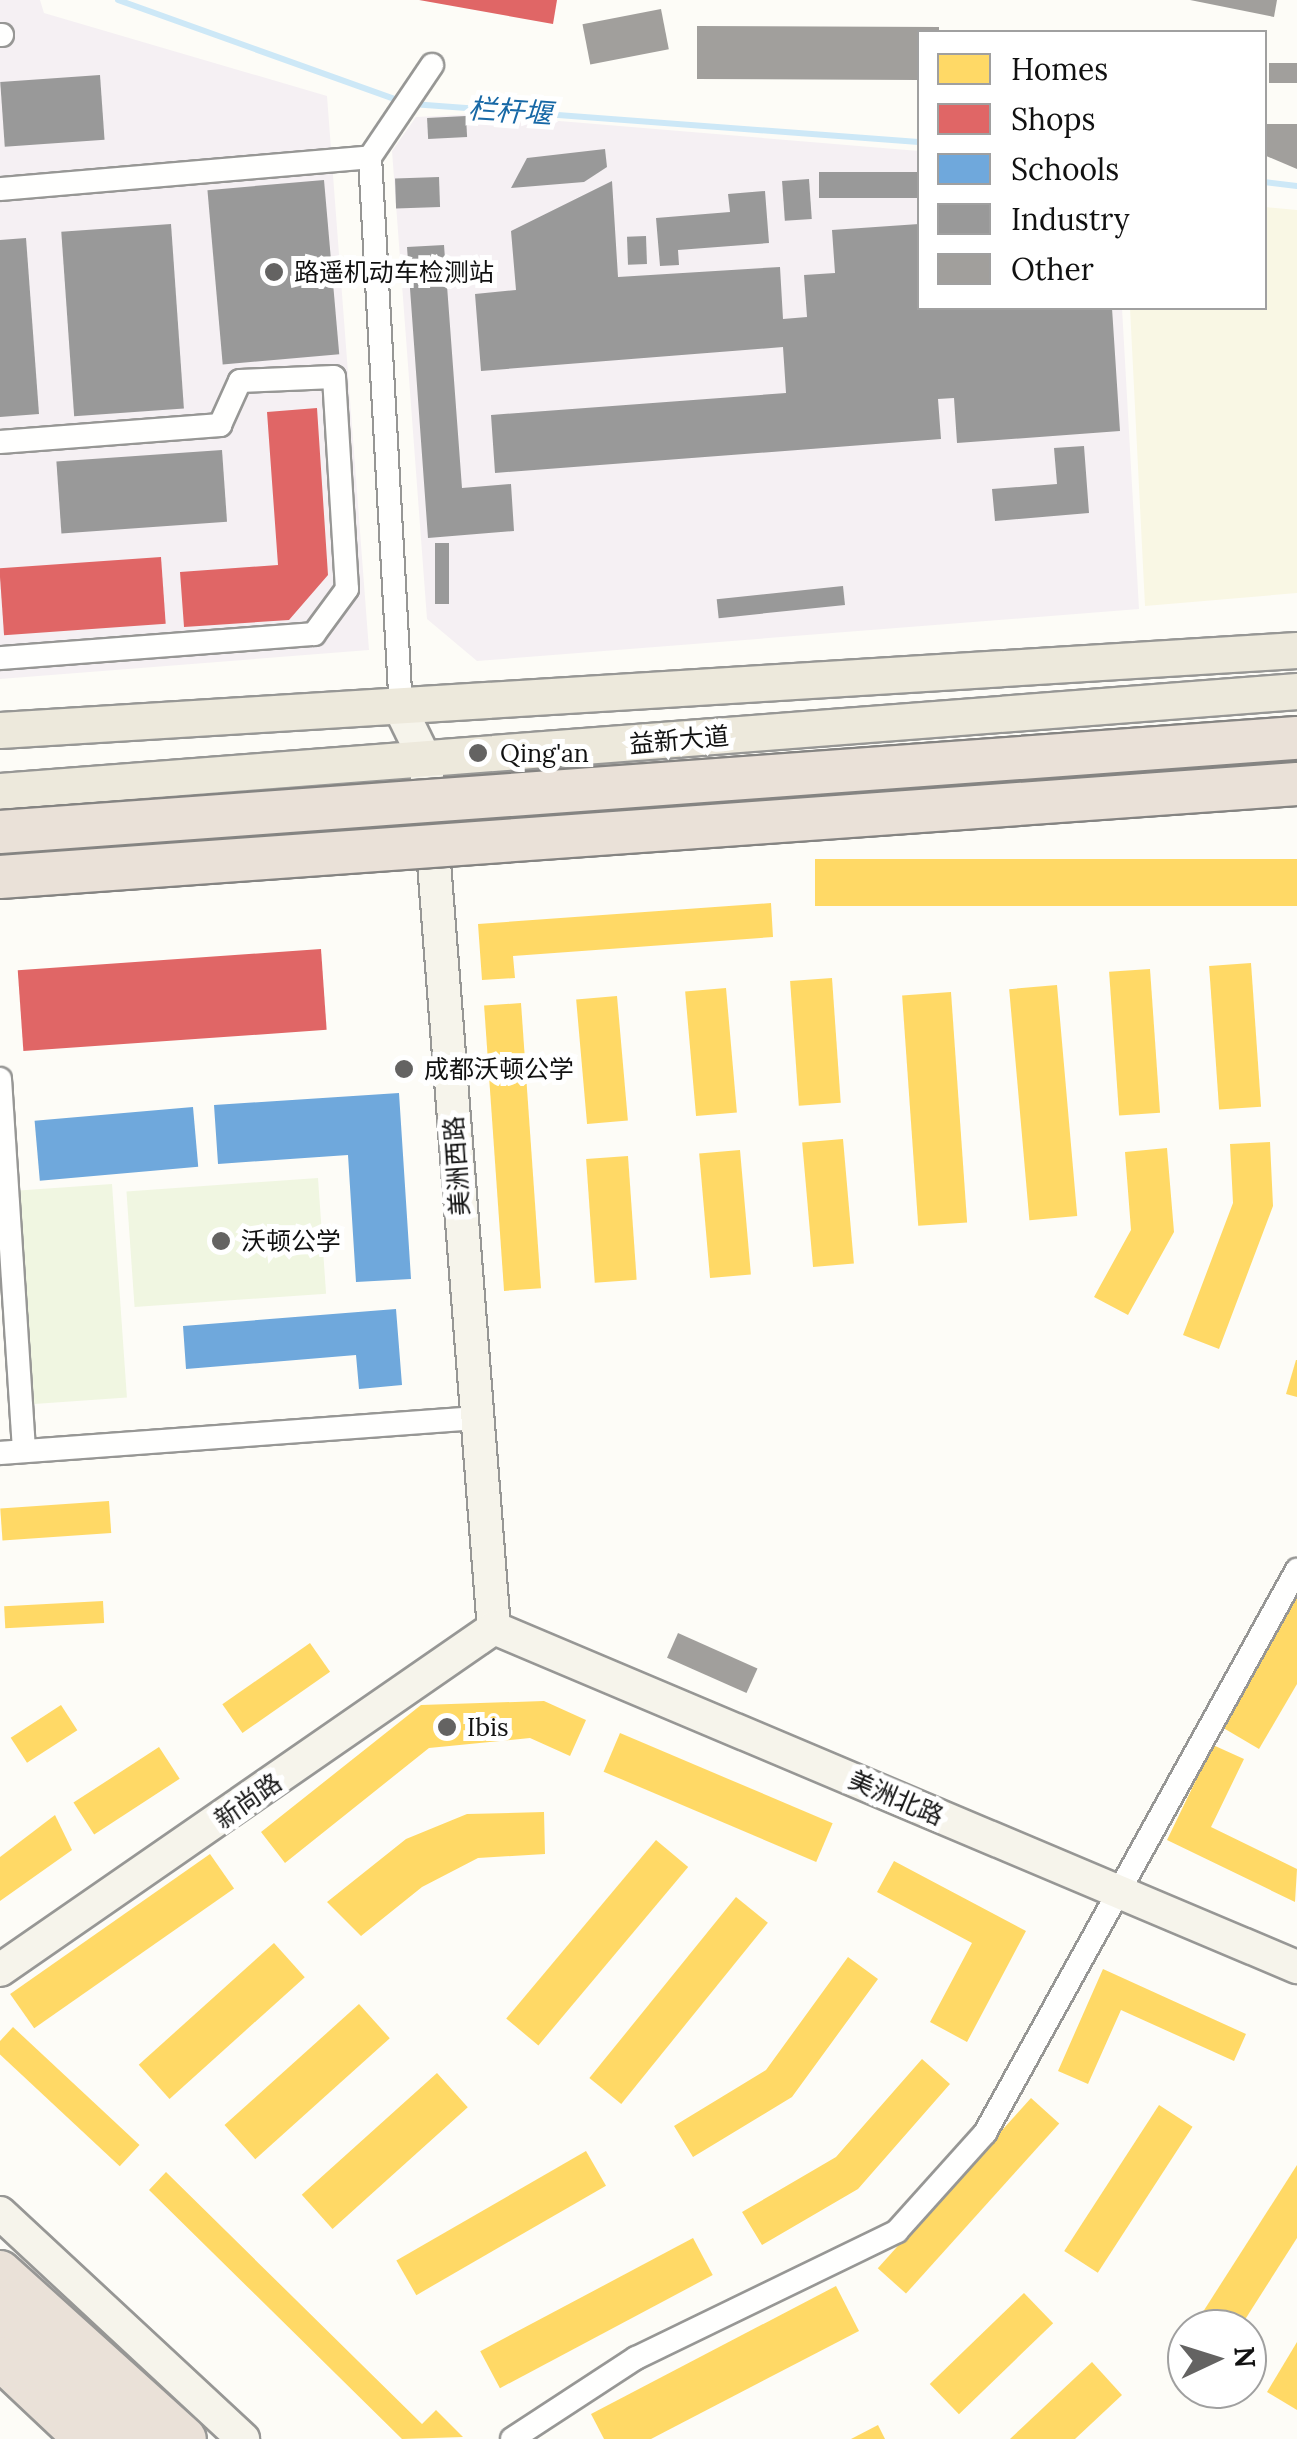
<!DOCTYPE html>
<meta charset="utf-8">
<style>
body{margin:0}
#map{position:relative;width:1297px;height:2439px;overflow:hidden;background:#fdfcf7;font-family:Lora,"Noto Sans SC",serif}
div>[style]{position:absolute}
.industrial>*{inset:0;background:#f5f0f3}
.farmland>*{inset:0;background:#f9f7e4}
.pitch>*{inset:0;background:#f0f6e1;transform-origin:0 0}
.homes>*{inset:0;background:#ffd966;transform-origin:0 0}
.shops>*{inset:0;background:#e06666;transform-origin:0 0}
.schools>*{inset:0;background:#6fa8dc;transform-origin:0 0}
.industry>*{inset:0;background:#999;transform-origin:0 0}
.stream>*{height:6px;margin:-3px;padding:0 3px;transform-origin:3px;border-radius:3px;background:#cde8f7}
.building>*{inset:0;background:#a19f9c;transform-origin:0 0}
.roads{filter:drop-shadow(2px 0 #979795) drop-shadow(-2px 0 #979795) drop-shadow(0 2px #979795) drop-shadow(0 -2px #979795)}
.street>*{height:22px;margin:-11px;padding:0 11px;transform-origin:11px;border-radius:11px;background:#fffffe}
.secondary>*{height:32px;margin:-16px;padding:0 16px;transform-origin:16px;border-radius:16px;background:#f6f4eb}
.primary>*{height:35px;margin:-17.5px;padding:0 17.5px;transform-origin:17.5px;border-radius:17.5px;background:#ede9dc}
.highway>*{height:42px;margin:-21px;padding:0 21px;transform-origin:21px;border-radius:21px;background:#eae1d8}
.bridges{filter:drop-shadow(2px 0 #858482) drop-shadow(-2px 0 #858482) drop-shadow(0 2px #858482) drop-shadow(0 -2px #858482)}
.highway-bridge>*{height:42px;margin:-21px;padding:0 21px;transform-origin:21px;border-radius:21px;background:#eae1d8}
.dots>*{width:28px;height:28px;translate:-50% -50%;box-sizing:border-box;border:5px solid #fff;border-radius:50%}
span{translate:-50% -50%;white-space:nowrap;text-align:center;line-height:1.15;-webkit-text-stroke:10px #fff;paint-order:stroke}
.poi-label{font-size:25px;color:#111}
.left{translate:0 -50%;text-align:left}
.street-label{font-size:25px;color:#111}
.water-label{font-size:28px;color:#1768a6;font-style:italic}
.legend{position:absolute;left:917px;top:30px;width:350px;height:280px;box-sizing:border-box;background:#fff;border:2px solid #a0a0a0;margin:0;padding:12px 18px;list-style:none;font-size:30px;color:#111}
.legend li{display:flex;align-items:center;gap:20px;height:50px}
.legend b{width:50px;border:2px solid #a0a0a0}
.north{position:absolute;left:1167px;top:2309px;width:100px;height:100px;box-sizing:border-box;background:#fff;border:2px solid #a0a0a0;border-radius:50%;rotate:86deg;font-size:28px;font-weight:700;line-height:40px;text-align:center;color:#111}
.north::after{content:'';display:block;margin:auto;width:35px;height:45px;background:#646362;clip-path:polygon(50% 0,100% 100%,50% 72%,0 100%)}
</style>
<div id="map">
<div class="industrial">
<i style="clip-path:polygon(0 0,40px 0,44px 13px,327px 96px,369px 650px,0 679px)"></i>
<i style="clip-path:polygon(476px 114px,919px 151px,919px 308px,1122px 308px,1139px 609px,477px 661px,427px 619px,392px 151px,416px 117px)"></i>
</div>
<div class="farmland">
<i style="clip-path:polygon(1265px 207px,1297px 210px,1297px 593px,1145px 606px,1130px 308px,1264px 308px)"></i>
</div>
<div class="pitch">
<i style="left:318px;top:1178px;width:116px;height:192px;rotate:86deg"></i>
<i style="left:112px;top:1184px;width:214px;height:93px;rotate:86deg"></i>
</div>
<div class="homes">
<i style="left:1297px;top:859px;width:47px;height:482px;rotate:90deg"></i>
<i style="clip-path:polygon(771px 903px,773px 937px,513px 956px,515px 978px,482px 980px,478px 924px)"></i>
<i style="left:1251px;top:963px;width:144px;height:42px;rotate:86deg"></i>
<i style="left:1150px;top:969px;width:144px;height:41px;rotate:86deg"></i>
<i style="left:832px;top:978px;width:125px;height:42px;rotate:86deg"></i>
<i style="left:1057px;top:985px;width:232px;height:48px;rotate:85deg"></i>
<i style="left:726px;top:988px;width:125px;height:41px;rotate:85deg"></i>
<i style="left:951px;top:992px;width:231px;height:49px;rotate:86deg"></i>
<i style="left:617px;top:996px;width:125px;height:41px;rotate:85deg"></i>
<i style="left:521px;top:1003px;width:286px;height:37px;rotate:86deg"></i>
<i style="left:843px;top:1139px;width:125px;height:41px;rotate:85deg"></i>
<i style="clip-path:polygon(1270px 1142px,1273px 1206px,1219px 1349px,1183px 1335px,1233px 1203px,1230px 1144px)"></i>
<i style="clip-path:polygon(1167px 1148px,1174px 1232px,1128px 1315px,1094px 1297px,1131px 1230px,1125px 1152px)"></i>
<i style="left:740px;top:1150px;width:125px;height:41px;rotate:85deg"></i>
<i style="left:628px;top:1156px;width:124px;height:42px;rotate:86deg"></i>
<i style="clip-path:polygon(1296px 1360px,1297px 1360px,1297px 1397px,1286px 1394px)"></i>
<i style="left:109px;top:1501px;width:32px;height:109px;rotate:86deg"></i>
<i style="clip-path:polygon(1297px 1595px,1297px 1684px,1259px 1749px,1220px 1726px)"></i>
<i style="left:103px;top:1601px;width:22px;height:99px;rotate:87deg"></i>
<i style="left:310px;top:1643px;width:35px;height:107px;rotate:55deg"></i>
<i style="clip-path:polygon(544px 1701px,586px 1720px,570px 1756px,530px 1738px,429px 1748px,285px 1863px,261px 1832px,421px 1705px)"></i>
<i style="left:61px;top:1705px;width:30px;height:60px;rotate:57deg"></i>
<i style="left:620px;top:1733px;width:231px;height:42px;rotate:23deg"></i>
<i style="clip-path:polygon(1213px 1745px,1244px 1759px,1211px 1827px,1297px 1869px,1295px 1902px,1167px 1840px)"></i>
<i style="left:159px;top:1747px;width:38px;height:102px;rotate:57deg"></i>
<i style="clip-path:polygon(544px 1812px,545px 1854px,478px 1858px,422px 1887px,361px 1936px,327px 1902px,406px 1839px,467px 1814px)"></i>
<i style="clip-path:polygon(55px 1815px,72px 1850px,0 1901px,0 1857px)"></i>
<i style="left:656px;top:1840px;width:42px;height:233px;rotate:40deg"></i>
<i style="left:210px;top:1854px;width:42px;height:244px;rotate:55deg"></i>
<i style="clip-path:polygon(894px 1861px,1026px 1931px,967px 2042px,930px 2022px,972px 1943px,877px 1892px)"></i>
<i style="left:736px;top:1897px;width:41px;height:233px;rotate:39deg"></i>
<i style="left:274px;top:1943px;width:46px;height:182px;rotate:48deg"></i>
<i style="clip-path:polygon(848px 1957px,878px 1979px,792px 2097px,693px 2157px,674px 2126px,766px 2070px)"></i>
<i style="clip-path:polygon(1103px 1969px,1246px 2034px,1234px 2061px,1121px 2010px,1088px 2084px,1058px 2071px)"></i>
<i style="left:359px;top:2004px;width:46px;height:181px;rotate:48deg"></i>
<i style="left:13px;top:2027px;width:173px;height:29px;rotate:43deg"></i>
<i style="clip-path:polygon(922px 2059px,950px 2084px,858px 2189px,762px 2245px,742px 2212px,836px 2157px)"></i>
<i style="left:437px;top:2073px;width:46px;height:182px;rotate:48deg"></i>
<i style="left:1031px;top:2098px;width:38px;height:229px;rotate:42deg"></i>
<i style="left:1159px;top:2105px;width:40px;height:174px;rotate:33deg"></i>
<i style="left:586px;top:2151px;width:40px;height:219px;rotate:60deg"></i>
<i style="clip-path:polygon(1297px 2165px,1297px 2238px,1239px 2329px,1192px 2329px)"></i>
<i style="clip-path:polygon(166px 2172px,422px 2424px,436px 2410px,463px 2437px,402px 2439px,149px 2190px)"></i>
<i style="left:693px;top:2238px;width:42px;height:241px;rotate:62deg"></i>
<i style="clip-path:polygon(836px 2286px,859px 2331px,651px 2439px,604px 2439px,591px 2414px)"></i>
<i style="left:1024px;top:2293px;width:42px;height:131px;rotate:46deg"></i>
<i style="clip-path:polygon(1187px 2337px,1187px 2377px,1169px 2365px)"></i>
<i style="clip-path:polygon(1297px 2342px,1297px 2410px,1267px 2392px)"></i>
<i style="clip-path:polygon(1092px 2362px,1122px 2395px,1075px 2439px,1010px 2439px)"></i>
<i style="clip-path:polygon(878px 2425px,885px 2439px,851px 2439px)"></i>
</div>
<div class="shops">
<i style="clip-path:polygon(419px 0,557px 0,553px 24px)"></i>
<i style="clip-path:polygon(317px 408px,328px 575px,289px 620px,184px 627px,180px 572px,278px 565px,267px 412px)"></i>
<i style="left:161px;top:557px;width:67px;height:162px;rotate:86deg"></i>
<i style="left:321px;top:949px;width:81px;height:304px;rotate:86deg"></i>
</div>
<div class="schools">
<i style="clip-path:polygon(399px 1093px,411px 1279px,356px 1282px,348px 1155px,218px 1164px,214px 1105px)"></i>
<i style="left:193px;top:1107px;width:60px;height:159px;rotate:85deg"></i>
<i style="clip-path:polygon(396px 1309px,402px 1385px,359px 1389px,356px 1355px,186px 1369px,183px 1326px)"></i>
</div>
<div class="industry">
<i style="left:100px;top:75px;width:65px;height:100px;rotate:86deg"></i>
<i style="left:466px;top:116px;width:21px;height:39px;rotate:87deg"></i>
<i style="clip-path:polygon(605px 149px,607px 167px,584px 182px,511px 188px,527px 158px)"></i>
<i style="left:919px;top:172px;width:26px;height:100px;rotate:90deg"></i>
<i style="left:439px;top:177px;width:30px;height:44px;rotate:88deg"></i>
<i style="left:809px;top:179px;width:40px;height:27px;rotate:86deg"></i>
<i style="left:324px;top:180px;width:175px;height:117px;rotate:85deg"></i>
<i style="clip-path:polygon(612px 181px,618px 277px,780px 267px,783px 319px,807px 317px,804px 275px,835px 273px,832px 230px,919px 224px,919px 308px,1112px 308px,1120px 431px,957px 443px,954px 398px,938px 399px,941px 439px,495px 473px,491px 415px,786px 393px,783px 347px,481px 371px,475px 294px,516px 290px,511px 231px)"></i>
<i style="clip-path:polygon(765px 191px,769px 243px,678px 250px,679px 265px,660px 266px,656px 218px,730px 212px,728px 194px)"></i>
<i style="left:171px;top:224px;width:185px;height:110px;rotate:86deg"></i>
<i style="left:646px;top:236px;width:28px;height:19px;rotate:88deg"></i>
<i style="clip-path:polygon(26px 238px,39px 414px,0 417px,0 240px)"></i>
<i style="clip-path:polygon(444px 245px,462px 488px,511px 484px,514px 531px,428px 538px,407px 247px)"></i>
<i style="clip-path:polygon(1084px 446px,1089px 513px,995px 521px,992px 489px,1057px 484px,1054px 448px)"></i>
<i style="left:222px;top:450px;width:72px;height:166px;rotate:86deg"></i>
<i style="left:435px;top:543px;width:14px;height:61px"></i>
<i style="left:843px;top:586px;width:19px;height:127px;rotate:84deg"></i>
</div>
<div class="stream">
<i style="left:118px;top:0;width:300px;rotate:19.7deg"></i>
<i style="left:412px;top:104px;width:508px;rotate:4.29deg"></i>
<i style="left:1264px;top:182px;width:33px;rotate:7deg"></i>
</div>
<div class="building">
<i style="clip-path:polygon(1190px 0,1277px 0,1274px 17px)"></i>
<i style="left:661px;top:9px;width:41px;height:80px;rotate:79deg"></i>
<i style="clip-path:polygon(697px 26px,939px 27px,939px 32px,919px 32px,919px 80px,697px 79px)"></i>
<i style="left:1297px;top:63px;width:20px;height:28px;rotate:90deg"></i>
<i style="clip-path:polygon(1264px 124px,1297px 124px,1297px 169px,1264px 155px)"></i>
<i style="left:678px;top:1633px;width:87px;height:27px;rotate:24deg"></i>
</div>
<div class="roads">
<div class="street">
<i style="left:0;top:35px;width:2px"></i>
<i style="left:0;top:189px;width:371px;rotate:-4.9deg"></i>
<i style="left:0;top:442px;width:221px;rotate:-4.4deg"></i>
<i style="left:220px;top:425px;width:48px;rotate:-65.6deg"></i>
<i style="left:240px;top:381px;width:94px;rotate:-2.4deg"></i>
<i style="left:334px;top:377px;width:212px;rotate:86.5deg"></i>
<i style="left:347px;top:589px;width:56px;rotate:126.3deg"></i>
<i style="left:314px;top:634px;width:315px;rotate:175.6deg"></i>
<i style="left:401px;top:710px;width:554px;rotate:-93.21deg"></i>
<i style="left:370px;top:157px;width:111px;rotate:-56deg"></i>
<i style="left:0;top:1079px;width:370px;rotate:86.3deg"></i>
<i style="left:0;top:1453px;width:477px;rotate:-4.2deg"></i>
<i style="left:512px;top:2439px;width:148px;rotate:-33.2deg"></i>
<i style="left:636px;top:2358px;width:290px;rotate:-25.9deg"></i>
<i style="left:897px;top:2231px;width:132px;rotate:-48.1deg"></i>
<i style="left:985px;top:2133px;width:644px;rotate:-61.01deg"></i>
</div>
<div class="secondary">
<i style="left:401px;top:710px;width:57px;rotate:63.9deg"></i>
<i style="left:426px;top:761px;width:870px;rotate:85.52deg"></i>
<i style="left:494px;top:1628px;width:872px;rotate:22.89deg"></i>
<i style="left:0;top:1970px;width:601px;rotate:-34.7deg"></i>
<i style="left:0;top:2213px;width:332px;rotate:42.9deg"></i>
</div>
<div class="primary">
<i style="left:0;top:730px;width:1299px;rotate:-3.53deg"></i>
<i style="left:0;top:791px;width:1301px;rotate:-4.41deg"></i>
</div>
<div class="highway">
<i style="left:0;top:2272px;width:249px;rotate:42.1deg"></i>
<i style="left:0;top:2311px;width:185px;rotate:43.7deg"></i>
<i style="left:0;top:2358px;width:118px;rotate:43.3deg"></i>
</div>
</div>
<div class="bridges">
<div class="highway-bridge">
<i style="left:0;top:832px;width:1300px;rotate:-4.15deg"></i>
<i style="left:0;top:877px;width:1300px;rotate:-4.1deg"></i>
</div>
</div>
<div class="dots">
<i style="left:274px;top:272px;background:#646362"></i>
<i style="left:478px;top:753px;background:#646362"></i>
<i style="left:404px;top:1069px;background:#646362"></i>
<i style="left:221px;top:1241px;background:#646362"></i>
<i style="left:447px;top:1727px;background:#646362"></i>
</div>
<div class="poi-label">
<span class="left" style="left:294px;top:272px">路遥机动车检测站</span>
<span class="left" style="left:500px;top:753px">Qing'an</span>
<span class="left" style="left:424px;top:1069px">成都沃顿公学</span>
<span class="left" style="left:241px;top:1241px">沃顿公学</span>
<span class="left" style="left:467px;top:1727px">Ibis</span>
</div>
<div class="street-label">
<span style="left:679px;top:740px;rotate:-5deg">益新大道</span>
<span style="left:457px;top:1166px;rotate:-94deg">美洲西路</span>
<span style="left:896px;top:1798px;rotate:23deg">美洲北路</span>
<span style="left:248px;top:1801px;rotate:-35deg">新尚路</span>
</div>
<div class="water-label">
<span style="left:510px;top:111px;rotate:4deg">栏杆堰</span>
</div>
<ul class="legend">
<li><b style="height:28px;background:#ffd966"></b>Homes</li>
<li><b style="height:28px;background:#e06666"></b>Shops</li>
<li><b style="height:28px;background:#6fa8dc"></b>Schools</li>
<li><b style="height:28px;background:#999"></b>Industry</li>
<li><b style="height:28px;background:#a19f9c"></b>Other</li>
</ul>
<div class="north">N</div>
</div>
